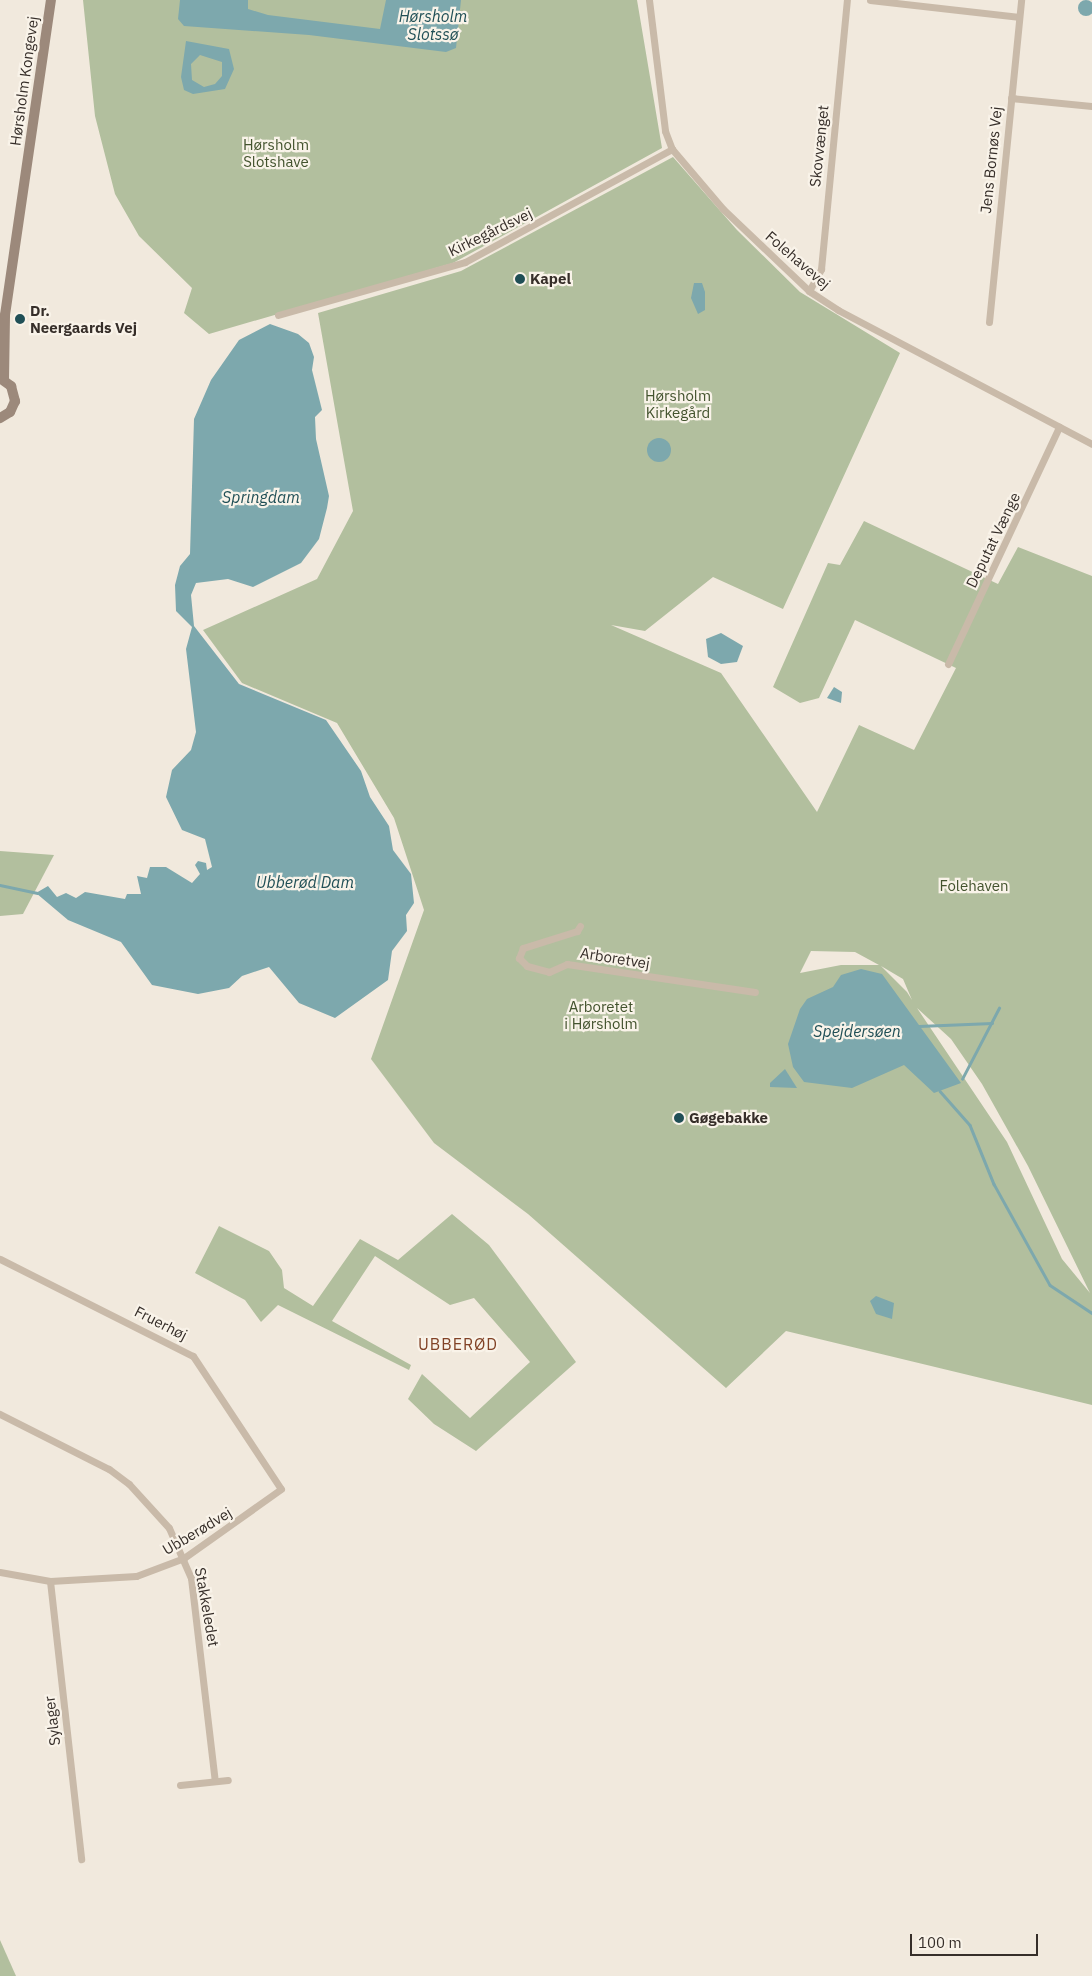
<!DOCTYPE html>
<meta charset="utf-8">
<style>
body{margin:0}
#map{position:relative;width:1092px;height:1976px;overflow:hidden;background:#f1e9dd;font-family:"IBM Plex Sans",sans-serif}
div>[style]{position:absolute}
.green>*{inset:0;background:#b2bf9e}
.water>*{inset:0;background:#7da8ad}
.round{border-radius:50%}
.stream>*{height:2.5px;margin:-1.25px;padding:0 1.25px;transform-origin:1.25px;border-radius:1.25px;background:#7da8ad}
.street>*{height:7px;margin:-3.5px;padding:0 3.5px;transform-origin:3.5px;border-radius:3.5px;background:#c9baa9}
.secondary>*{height:10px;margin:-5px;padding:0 5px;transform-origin:5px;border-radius:5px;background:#9c897b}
.dots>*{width:14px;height:14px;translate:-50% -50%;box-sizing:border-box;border:2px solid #f9f3e9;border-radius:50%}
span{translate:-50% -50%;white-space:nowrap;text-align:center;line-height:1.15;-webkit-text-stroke:4.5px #f9f3e9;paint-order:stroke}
.street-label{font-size:15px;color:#362e29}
.park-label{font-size:15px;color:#43532e}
.poi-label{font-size:15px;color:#362e29;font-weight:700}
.left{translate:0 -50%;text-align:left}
.water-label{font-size:16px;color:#204f56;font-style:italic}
.neighbourhood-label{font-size:16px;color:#814226;letter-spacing:1px}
.scale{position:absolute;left:910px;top:1934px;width:128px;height:22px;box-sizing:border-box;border:2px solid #362e29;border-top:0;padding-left:6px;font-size:15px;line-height:18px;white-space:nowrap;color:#362e29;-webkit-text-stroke:4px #f9f3e9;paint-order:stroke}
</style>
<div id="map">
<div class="green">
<i style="clip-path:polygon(83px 0,637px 0,662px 148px,453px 263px,209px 334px,184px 313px,192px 288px,139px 236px,115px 194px,95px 116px)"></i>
<i style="clip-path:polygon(evenodd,673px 157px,737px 230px,800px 292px,900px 353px,783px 609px,713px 577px,645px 631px,611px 625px,721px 673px,817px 812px,859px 725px,914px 750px,956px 668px,855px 620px,819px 698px,800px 703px,773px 687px,828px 563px,840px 565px,864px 521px,998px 584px,1018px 547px,1092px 576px,1092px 1405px,786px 1331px,726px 1388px,528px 1214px,434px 1143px,371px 1059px,424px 910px,394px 818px,337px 723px,242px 683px,203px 630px,317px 579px,353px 511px,318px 313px,461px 271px,673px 157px,811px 951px,855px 952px,879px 965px,841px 965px,800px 973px,811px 951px,673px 157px,881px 966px,903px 979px,912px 1000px,907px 992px,881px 966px,673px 157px,917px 1008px,951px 1039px,982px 1084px,1028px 1166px,1090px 1293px,1062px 1259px,1007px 1142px,917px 1008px)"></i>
<i style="clip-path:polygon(0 851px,54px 855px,23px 914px,0 916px)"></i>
<i style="clip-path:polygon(452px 1214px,489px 1245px,576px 1362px,476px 1451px,434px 1424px,408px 1399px,422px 1374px,470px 1418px,530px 1362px,474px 1298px,450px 1305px,375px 1256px,332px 1321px,411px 1365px,409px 1370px,278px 1305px,261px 1322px,245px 1300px,195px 1273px,219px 1226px,269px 1251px,282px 1270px,284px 1288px,313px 1306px,360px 1239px,398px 1260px)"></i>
<i style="clip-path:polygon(0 1940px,16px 1976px,0 1976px)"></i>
</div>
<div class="water">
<i style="clip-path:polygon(180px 0,248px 0,248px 9px,268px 15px,380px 29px,386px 0,461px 0,456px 48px,446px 52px,309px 35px,184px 26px,178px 19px)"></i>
<i class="round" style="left:1078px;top:0;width:16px;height:16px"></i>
<i style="clip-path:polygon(evenodd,186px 41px,229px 49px,234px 69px,225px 89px,193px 94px,184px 90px,181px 77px,186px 41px,200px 55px,222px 62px,222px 76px,215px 84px,204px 87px,192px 80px,191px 64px,200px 55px)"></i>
<i style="clip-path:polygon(694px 283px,702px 283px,705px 292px,705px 310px,698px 314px,691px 298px)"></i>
<i style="clip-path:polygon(270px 324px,298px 334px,309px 343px,314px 357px,312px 370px,322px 410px,315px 417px,316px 439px,329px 496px,327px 508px,319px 539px,301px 563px,253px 587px,228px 579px,196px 583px,191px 595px,194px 626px,239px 684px,326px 720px,361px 771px,370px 797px,389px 826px,393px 850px,411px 874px,414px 903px,406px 915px,407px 931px,392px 951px,388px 980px,335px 1018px,299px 1003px,269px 967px,242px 976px,229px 988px,198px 994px,152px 985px,121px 942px,68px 920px,36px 893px,48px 886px,57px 897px,66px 893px,76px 898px,85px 892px,125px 899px,127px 894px,141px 894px,137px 876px,147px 878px,150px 867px,166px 867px,192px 883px,200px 874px,195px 865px,198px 861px,206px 863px,207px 870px,212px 867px,205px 839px,182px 830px,166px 797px,172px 770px,191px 750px,196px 732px,186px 649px,192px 627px,176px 611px,175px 585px,180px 566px,190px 554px,194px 419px,211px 380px,239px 340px)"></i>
<i class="round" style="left:647px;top:438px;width:24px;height:24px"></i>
<i style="clip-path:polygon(721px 633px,743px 646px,737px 662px,721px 664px,708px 657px,706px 639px)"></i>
<i style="clip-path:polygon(834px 687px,842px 692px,841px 703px,827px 698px)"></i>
<i style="clip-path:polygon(861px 969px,882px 974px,961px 1083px,934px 1093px,904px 1065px,852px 1088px,804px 1082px,793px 1067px,788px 1044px,800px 1009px,807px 999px,833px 987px,841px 975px)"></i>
<i style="clip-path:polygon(785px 1069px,797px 1088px,770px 1087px,770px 1083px)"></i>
<i style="clip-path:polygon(876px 1296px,894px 1303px,892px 1319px,876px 1314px,870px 1301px)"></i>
</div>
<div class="stream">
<i style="left:0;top:885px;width:38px;rotate:12deg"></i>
<i style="left:919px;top:1026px;width:73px;rotate:-2.4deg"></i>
<i style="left:962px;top:1079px;width:80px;rotate:-62.5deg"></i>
<i style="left:940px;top:1091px;width:45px;rotate:48.6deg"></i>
<i style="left:970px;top:1125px;width:64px;rotate:67.9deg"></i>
<i style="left:994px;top:1184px;width:115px;rotate:61deg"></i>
<i style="left:1050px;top:1285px;width:50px;rotate:33.7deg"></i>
</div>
<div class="street">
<i style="left:649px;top:0;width:132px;rotate:83deg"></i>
<i style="left:665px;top:131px;width:19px;rotate:69deg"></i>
<i style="left:672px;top:149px;width:79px;rotate:49.6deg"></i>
<i style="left:723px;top:209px;width:119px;rotate:43.6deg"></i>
<i style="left:809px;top:291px;width:35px;rotate:33deg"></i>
<i style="left:838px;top:310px;width:287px;rotate:27.8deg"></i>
<i style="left:870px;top:0;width:150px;rotate:6.5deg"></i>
<i style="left:1011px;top:98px;width:81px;rotate:5.6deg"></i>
<i style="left:809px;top:291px;width:25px;rotate:-61deg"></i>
<i style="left:821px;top:269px;width:270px;rotate:-84.5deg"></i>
<i style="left:278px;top:315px;width:194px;rotate:-15.8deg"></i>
<i style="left:465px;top:262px;width:236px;rotate:-28.6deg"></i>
<i style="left:989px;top:322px;width:324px;rotate:-84.3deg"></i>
<i style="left:948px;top:664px;width:262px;rotate:-64.9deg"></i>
<i style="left:580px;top:926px;width:6px;rotate:121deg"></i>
<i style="left:577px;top:931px;width:57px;rotate:162.5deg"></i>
<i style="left:523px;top:948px;width:11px;rotate:112deg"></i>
<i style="left:519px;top:958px;width:11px;rotate:45deg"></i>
<i style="left:527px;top:966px;width:23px;rotate:15deg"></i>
<i style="left:549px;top:972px;width:20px;rotate:-24deg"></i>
<i style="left:567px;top:964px;width:190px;rotate:8.5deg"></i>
<i style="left:0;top:1259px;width:216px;rotate:26.7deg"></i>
<i style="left:193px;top:1356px;width:159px;rotate:56.5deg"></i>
<i style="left:281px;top:1489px;width:119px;rotate:144.6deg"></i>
<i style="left:184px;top:1558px;width:51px;rotate:159.4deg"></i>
<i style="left:136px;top:1576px;width:86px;rotate:176.7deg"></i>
<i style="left:50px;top:1581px;width:51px;rotate:-169.8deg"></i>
<i style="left:0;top:1414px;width:122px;rotate:26.8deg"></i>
<i style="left:109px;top:1469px;width:25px;rotate:37deg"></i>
<i style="left:129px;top:1484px;width:59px;rotate:47.7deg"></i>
<i style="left:169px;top:1528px;width:55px;rotate:66.3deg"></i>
<i style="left:191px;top:1578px;width:204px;rotate:83.3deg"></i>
<i style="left:50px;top:1581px;width:280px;rotate:83.6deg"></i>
<i style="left:180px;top:1785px;width:48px;rotate:-5.9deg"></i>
</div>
<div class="secondary">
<i style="left:0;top:378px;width:14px;rotate:36deg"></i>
<i style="left:11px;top:386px;width:16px;rotate:75deg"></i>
<i style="left:15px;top:401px;width:12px;rotate:114deg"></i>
<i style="left:10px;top:412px;width:12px;rotate:149deg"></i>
<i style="left:4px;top:380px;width:65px;rotate:-89.1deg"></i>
<i style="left:5px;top:315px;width:318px;rotate:-81.7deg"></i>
</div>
<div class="dots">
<i style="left:520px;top:279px;background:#204f56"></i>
<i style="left:20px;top:319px;background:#204f56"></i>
<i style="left:679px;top:1118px;background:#204f56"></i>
</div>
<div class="street-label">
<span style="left:24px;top:81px;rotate:-82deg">Hørsholm Kongevej</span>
<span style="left:819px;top:146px;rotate:-84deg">Skovvænget</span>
<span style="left:991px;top:160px;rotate:-84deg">Jens Bornøs Vej</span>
<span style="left:490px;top:232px;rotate:-26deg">Kirkegårdsvej</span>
<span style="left:798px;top:260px;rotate:41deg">Folehavevej</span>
<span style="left:993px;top:540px;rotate:-64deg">Deputat Vænge</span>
<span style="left:615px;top:958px;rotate:9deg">Arboretvej</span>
<span style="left:161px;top:1323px;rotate:27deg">Fruerhøj</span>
<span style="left:197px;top:1531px;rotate:-31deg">Ubberødvej</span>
<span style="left:207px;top:1607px;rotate:80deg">Stakkeledet</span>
<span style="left:52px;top:1721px;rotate:-97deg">Sylager</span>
</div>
<div class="park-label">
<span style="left:276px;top:153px">Hørsholm<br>Slotshave</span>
<span style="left:678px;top:404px">Hørsholm<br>Kirkegård</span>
<span style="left:974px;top:886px">Folehaven</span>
<span style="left:601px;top:1015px">Arboretet<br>i Hørsholm</span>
</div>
<div class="poi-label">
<span class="left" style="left:530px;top:279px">Kapel</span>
<span class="left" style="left:30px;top:319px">Dr.<br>Neergaards Vej</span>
<span class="left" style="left:689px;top:1118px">Gøgebakke</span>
</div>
<div class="water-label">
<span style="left:433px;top:25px">Hørsholm<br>Slotssø</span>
<span style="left:261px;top:497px">Springdam</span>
<span style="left:305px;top:882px">Ubberød Dam</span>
<span style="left:857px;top:1031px">Spejdersøen</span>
</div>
<div class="neighbourhood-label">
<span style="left:458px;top:1344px">UBBERØD</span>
</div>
<div class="scale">100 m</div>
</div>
